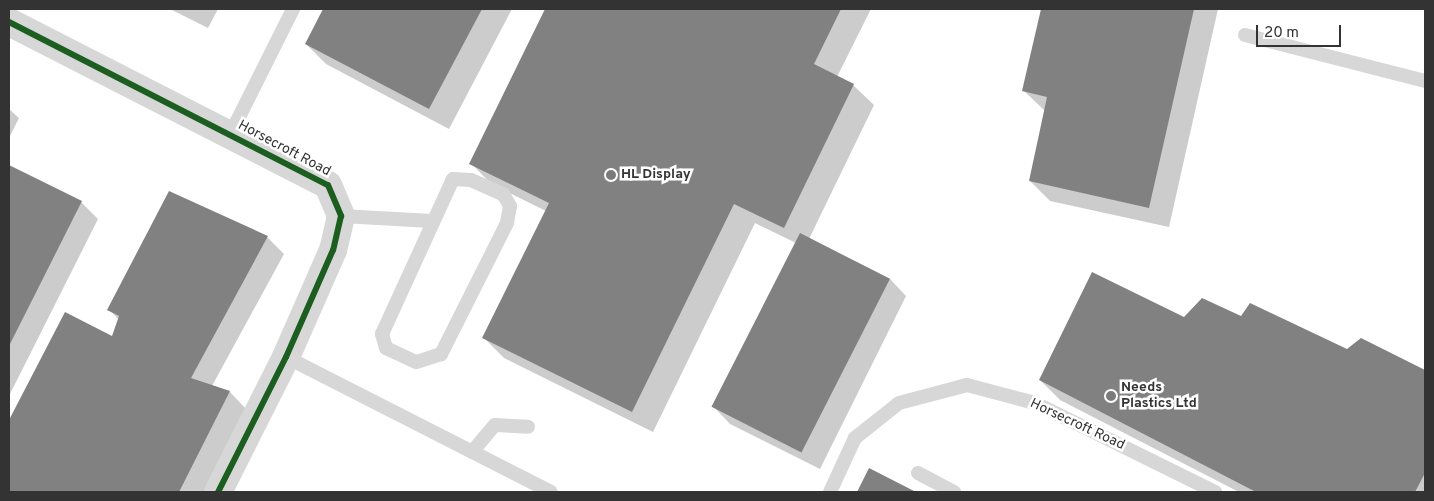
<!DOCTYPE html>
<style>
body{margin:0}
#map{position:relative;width:1434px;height:501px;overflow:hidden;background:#fff;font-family:Overpass,sans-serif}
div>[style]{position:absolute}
.shadow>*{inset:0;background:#0003}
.building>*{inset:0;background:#818181;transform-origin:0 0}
.service>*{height:14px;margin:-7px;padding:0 7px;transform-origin:7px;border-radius:7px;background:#d7d7d7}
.minor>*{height:28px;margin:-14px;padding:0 14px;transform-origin:14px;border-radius:14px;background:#d7d7d7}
.cycleway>*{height:6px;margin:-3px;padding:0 3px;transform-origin:3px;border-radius:3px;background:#1b5e20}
.dots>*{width:14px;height:14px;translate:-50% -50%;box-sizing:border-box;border:2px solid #fff;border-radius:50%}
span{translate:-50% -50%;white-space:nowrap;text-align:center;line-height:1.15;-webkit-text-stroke:5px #fff;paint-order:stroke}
.street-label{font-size:14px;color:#333}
.poi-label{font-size:14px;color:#333;font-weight:700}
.left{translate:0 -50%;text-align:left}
.frame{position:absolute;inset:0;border:10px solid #333;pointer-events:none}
.scale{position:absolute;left:1256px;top:25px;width:85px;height:22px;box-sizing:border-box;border:2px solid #333;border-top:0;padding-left:6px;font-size:15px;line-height:18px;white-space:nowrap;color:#333;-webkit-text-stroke:4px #fff;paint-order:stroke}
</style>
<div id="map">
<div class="shadow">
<i style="clip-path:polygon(170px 9px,218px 9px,208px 28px)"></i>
<i style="clip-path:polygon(325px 9px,512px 9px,449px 129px,326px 64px,306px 44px)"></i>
<i style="clip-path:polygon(547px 9px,871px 9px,837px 77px,853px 85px,874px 105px,809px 239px,890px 279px,906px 296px,820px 469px,730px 424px,714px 407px,796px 243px,755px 223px,653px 432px,504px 358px,484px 338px,546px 211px,491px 184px,471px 163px)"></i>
<i style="clip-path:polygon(1042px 9px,1218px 9px,1169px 227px,1050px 201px,1030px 181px,1045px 111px,1024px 91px)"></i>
<i style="clip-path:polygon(9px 109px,19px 118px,9px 138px)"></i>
<i style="clip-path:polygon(9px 166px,81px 202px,98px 219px,9px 396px)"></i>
<i style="clip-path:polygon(267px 237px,284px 254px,212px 386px,230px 392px,246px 409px,205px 492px,9px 492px,9px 423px,66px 313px,112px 338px,119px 320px,109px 309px)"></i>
<i style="clip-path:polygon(1242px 317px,1348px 350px,1361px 340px,1425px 372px,1425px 492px,1239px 492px,1060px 400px,1040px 380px,1185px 319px)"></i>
<i style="clip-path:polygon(870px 470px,913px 492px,859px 492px)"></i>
</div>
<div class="building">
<i style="clip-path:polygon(323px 9px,482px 9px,429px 109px,305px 44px)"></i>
<i style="clip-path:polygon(545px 9px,841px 9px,814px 64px,854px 84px,784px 228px,734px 204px,632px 412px,482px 338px,549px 203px,469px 164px)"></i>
<i style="clip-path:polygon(1041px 9px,1194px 9px,1149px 208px,1029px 181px,1047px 97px,1022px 91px)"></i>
<i style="clip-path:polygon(9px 165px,82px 201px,9px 346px)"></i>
<i style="clip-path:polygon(169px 191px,268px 236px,191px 378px,230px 391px,179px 492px,9px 492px,9px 420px,65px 312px,112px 336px,119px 316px,107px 310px)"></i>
<i style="left:800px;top:233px;width:101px;height:195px;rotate:27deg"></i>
<i style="clip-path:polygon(1092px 272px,1184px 317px,1202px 298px,1241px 316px,1250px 303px,1347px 349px,1361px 338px,1425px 370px,1425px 473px,1415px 492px,1256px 492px,1039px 380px)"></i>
<i style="clip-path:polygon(869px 468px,916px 492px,857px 492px)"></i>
</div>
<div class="service">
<i style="left:1245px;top:35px;width:186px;rotate:14.3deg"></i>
<i style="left:230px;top:135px;width:141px;rotate:-63.4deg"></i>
<i style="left:453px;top:179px;width:18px;rotate:3deg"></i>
<i style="left:471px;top:180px;width:35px;rotate:24deg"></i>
<i style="left:503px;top:194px;width:14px;rotate:60deg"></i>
<i style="left:510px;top:206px;width:17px;rotate:100deg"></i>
<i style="left:507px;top:223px;width:147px;rotate:116.7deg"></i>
<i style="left:441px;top:354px;width:26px;rotate:162deg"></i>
<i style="left:416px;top:362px;width:33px;rotate:-155deg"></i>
<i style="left:386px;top:348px;width:15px;rotate:-106deg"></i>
<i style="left:382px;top:334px;width:170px;rotate:-65.4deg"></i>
<i style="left:341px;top:216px;width:91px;rotate:3.1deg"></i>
<i style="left:286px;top:357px;width:297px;rotate:27deg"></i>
<i style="left:472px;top:452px;width:35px;rotate:-50deg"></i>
<i style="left:495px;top:425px;width:33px;rotate:3deg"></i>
<i style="left:918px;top:473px;width:41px;rotate:27.8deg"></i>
<i style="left:830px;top:492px;width:60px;rotate:-65.2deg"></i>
<i style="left:855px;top:438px;width:56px;rotate:-38.5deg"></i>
<i style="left:899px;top:403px;width:70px;rotate:-14.8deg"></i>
<i style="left:967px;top:385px;width:70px;rotate:14.8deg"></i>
<i style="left:1035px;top:403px;width:201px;rotate:26.3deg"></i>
</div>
<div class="minor">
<i style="left:9px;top:22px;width:358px;rotate:27.1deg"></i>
<i style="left:328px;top:185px;width:34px;rotate:67deg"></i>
<i style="left:341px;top:216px;width:35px;rotate:103deg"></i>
<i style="left:333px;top:250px;width:117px;rotate:113.7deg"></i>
<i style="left:286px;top:357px;width:151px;rotate:116.7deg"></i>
</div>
<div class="cycleway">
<i style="left:9px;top:22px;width:358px;rotate:27.1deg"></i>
<i style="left:328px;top:185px;width:34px;rotate:67deg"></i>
<i style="left:341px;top:216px;width:35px;rotate:103deg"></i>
<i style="left:333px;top:250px;width:117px;rotate:113.7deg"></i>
<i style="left:286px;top:357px;width:151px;rotate:116.7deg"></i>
</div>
<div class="dots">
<i style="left:611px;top:175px;background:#7a7a7a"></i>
<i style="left:1111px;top:396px;background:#7a7a7a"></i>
</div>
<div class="street-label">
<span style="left:284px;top:149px;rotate:28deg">Horsecroft Road</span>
<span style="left:1077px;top:425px;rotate:25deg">Horsecroft Road</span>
</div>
<div class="poi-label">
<span class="left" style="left:621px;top:175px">HL Display</span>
<span class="left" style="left:1121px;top:396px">Needs<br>Plastics Ltd</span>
</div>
<div class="frame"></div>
<div class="scale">20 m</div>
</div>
